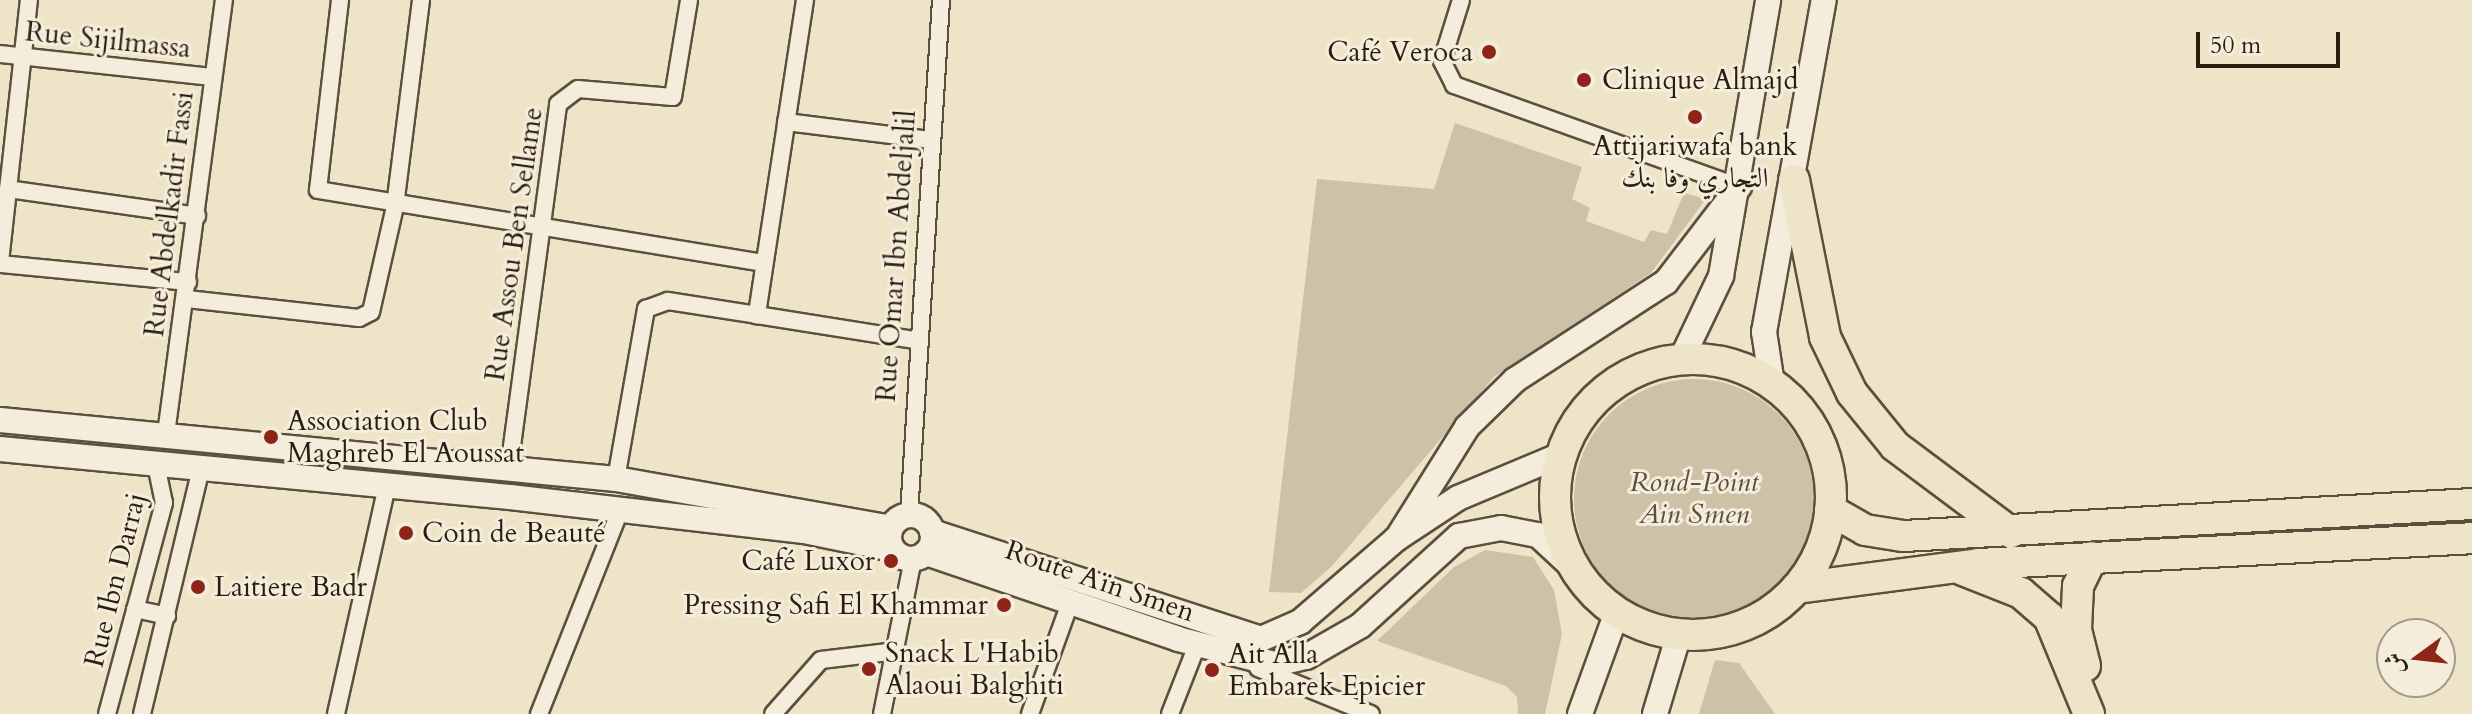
<!DOCTYPE html>
<meta charset="utf-8">
<style>
body{margin:0}
#map{position:relative;width:2472px;height:714px;overflow:hidden;background:#eee4c7;font-family:Cardo,Amiri,serif}
div>[style]{position:absolute}
.green>*{inset:0;background:#cdc2a8}
.round{border-radius:50%}
.roads{filter:drop-shadow(2px 0 #5c4f3e) drop-shadow(-2px 0 #5c4f3e) drop-shadow(0 2px #5c4f3e) drop-shadow(0 -2px #5c4f3e)}
.street>*{height:16px;margin:-8px;padding:0 8px;transform-origin:8px;border-radius:8px;background:#f4eddb}
.secondary>*{height:24px;margin:-12px;padding:0 12px;transform-origin:12px;border-radius:12px;background:#f4eddb}
.secondary>.ring{margin:-12px;padding:0;box-sizing:content-box;background:none;border:24px solid #f4eddb;border-radius:50%}
.highway>*{height:30px;margin:-15px;padding:0 15px;transform-origin:15px;border-radius:15px;background:#eee4c7}
.highway>.ring{margin:-15px;padding:0;box-sizing:content-box;background:none;border:30px solid #eee4c7;border-radius:50%}
.dots>*{width:22px;height:22px;translate:-50% -50%;box-sizing:border-box;border:4px solid #f4eddb;border-radius:50%}
span{translate:-50% -50%;white-space:nowrap;text-align:center;line-height:1.15;-webkit-text-stroke:6px #f4eddb;paint-order:stroke}
.street-label{font-size:28px;color:#2c1d11}
.poi-label{font-size:28px;color:#2c1d11}
.right{translate:-100% -50%;text-align:right}
.left{translate:0 -50%;text-align:left}
.park-label{font-size:28px;color:#5c4f3e;font-style:italic}
.north{position:absolute;left:2376px;top:618px;width:80px;height:80px;box-sizing:border-box;background:#f4eddb;border:2px solid #a49a8a;border-radius:50%;rotate:255deg;font-size:22px;font-weight:700;line-height:32px;text-align:center;color:#2c1d11}
.north::after{content:'';display:block;margin:auto;width:28px;height:36px;background:#8f2418;clip-path:polygon(50% 0,100% 100%,50% 72%,0 100%)}
.scale{position:absolute;left:2196px;top:32px;width:144px;height:36px;box-sizing:border-box;border:4px solid #2c1d11;border-top:0;padding-left:10px;font-size:24px;line-height:28px;white-space:nowrap;color:#2c1d11;-webkit-text-stroke:6px #f4eddb;paint-order:stroke}
</style>
<div id="map">
<div class="green">
<i style="clip-path:polygon(1455px 123px,1582px 167px,1572px 199px,1590px 208px,1586px 221px,1644px 242px,1651px 230px,1667px 234px,1684px 193px,1706px 199px,1651px 273px,1494px 377px,1332px 566px,1301px 593px,1269px 592px,1317px 179px,1434px 189px)"></i>
<i class="round" style="left:1574px;top:379px;width:240px;height:240px"></i>
<i style="clip-path:polygon(1485px 550px,1533px 557px,1554px 590px,1562px 634px,1545px 714px,1518px 714px,1517px 697px,1506px 686px,1377px 641px,1454px 567px)"></i>
<i style="clip-path:polygon(1715px 660px,1739px 663px,1775px 714px,1699px 714px)"></i>
</div>
<div class="roads">
<div class="street">
<i style="left:340px;top:0;width:191px;rotate:96.6deg"></i>
<i style="left:318px;top:190px;width:452px;rotate:9.3deg"></i>
<i style="left:805px;top:0;width:319px;rotate:98.7deg"></i>
<i style="left:757px;top:315px;width:160px;rotate:9deg"></i>
<i style="left:1461px;top:0;width:64px;rotate:107.3deg"></i>
<i style="left:1442px;top:61px;width:27px;rotate:63deg"></i>
<i style="left:1454px;top:85px;width:303px;rotate:19.7deg"></i>
<i style="left:0;top:54px;width:212px;rotate:6.2deg"></i>
<i style="left:786px;top:122px;width:145px;rotate:7.1deg"></i>
<i style="left:8px;top:189px;width:191px;rotate:8.1deg"></i>
<i style="left:0;top:262px;width:264px;rotate:-83.7deg"></i>
<i style="left:0;top:264px;width:189px;rotate:5.5deg"></i>
<i style="left:187px;top:299px;width:173px;rotate:6.3deg"></i>
<i style="left:359px;top:318px;width:13px;rotate:-27deg"></i>
<i style="left:371px;top:312px;width:109px;rotate:-77.2deg"></i>
<i style="left:395px;top:206px;width:208px;rotate:-82.8deg"></i>
<i style="left:166px;top:434px;width:438px;rotate:-82.4deg"></i>
<i style="left:509px;top:468px;width:367px;rotate:-82.3deg"></i>
<i style="left:558px;top:104px;width:25px;rotate:-37deg"></i>
<i style="left:578px;top:89px;width:95px;rotate:4.8deg"></i>
<i style="left:673px;top:97px;width:98px;rotate:-80.6deg"></i>
<i style="left:616px;top:479px;width:173px;rotate:-80deg"></i>
<i style="left:646px;top:309px;width:23px;rotate:-20deg"></i>
<i style="left:668px;top:301px;width:90px;rotate:8.9deg"></i>
<i style="left:909px;top:515px;width:516px;rotate:-86.44deg"></i>
<i style="left:135px;top:609px;width:33px;rotate:12deg"></i>
<i style="left:1258px;top:668px;width:122px;rotate:22.2deg"></i>
<i style="left:107px;top:714px;width:219px;rotate:-74.9deg"></i>
<i style="left:164px;top:503px;width:44px;rotate:-101.8deg"></i>
<i style="left:142px;top:714px;width:256px;rotate:-76.5deg"></i>
<i style="left:336px;top:714px;width:235px;rotate:-77.4deg"></i>
<i style="left:539px;top:714px;width:219px;rotate:-68.3deg"></i>
<i style="left:773px;top:714px;width:72px;rotate:-48.4deg"></i>
<i style="left:821px;top:660px;width:76px;rotate:-6.8deg"></i>
<i style="left:882px;top:714px;width:158px;rotate:-78.7deg"></i>
<i style="left:1030px;top:714px;width:118px;rotate:-70.2deg"></i>
<i style="left:1170px;top:714px;width:74px;rotate:-68.6deg"></i>
</div>
<div class="secondary">
<i style="left:1681px;top:360px;width:93px;rotate:-64.5deg"></i>
<i style="left:1721px;top:276px;width:280px;rotate:-80.3deg"></i>
<i style="left:1772px;top:384px;width:53px;rotate:-98.7deg"></i>
<i style="left:1764px;top:332px;width:337px;rotate:-79.8deg"></i>
<i style="left:0;top:420px;width:619px;rotate:5.47deg"></i>
<i style="left:616px;top:479px;width:279px;rotate:10.1deg"></i>
<i style="left:0;top:449px;width:512px;rotate:5.38deg"></i>
<i style="left:510px;top:497px;width:296px;rotate:6.6deg"></i>
<i style="left:804px;top:531px;width:90px;rotate:11.6deg"></i>
<i class="ring" style="left:889px;top:515px;width:20px;height:20px"></i>
<i style="left:932px;top:532px;width:346px;rotate:18deg"></i>
<i style="left:1261px;top:639px;width:43px;rotate:-23.6deg"></i>
<i style="left:1300px;top:622px;width:127px;rotate:-40.8deg"></i>
<i style="left:1396px;top:539px;width:74px;rotate:-33.5deg"></i>
<i style="left:1458px;top:498px;width:114px;rotate:-22.7deg"></i>
<i style="left:1400px;top:534px;width:126px;rotate:-57.9deg"></i>
<i style="left:1467px;top:427px;width:67px;rotate:-44.4deg"></i>
<i style="left:1515px;top:380px;width:180px;rotate:-33deg"></i>
<i style="left:1666px;top:282px;width:120px;rotate:-52.5deg"></i>
<i style="left:926px;top:553px;width:266px;rotate:18.8deg"></i>
<i style="left:1178px;top:639px;width:100px;rotate:14.5deg"></i>
<i style="left:1275px;top:664px;width:32px;rotate:-13deg"></i>
<i style="left:1306px;top:657px;width:62px;rotate:-29.9deg"></i>
<i style="left:1360px;top:626px;width:134px;rotate:-42.3deg"></i>
<i style="left:1459px;top:536px;width:43px;rotate:-10.8deg"></i>
<i style="left:1501px;top:528px;width:38px;rotate:11deg"></i>
<i style="left:1538px;top:535px;width:57px;rotate:42.9deg"></i>
<i style="left:1580px;top:714px;width:109px;rotate:-70.1deg"></i>
<i style="left:1655px;top:714px;width:84px;rotate:-73.3deg"></i>
</div>
<div class="highway">
<i style="left:1794px;top:180px;width:160px;rotate:78.8deg"></i>
<i style="left:1825px;top:337px;width:62px;rotate:64.3deg"></i>
<i style="left:1852px;top:393px;width:68px;rotate:50.9deg"></i>
<i style="left:1895px;top:446px;width:144px;rotate:36.8deg"></i>
<i class="ring" style="left:1555px;top:359px;width:246px;height:246px"></i>
<i style="left:1830px;top:510px;width:40px;rotate:29.7deg"></i>
<i style="left:1865px;top:530px;width:39px;rotate:9deg"></i>
<i style="left:1904px;top:536px;width:569px;rotate:-3.22deg"></i>
<i style="left:1963px;top:570px;width:62px;rotate:21.6deg"></i>
<i style="left:2021px;top:593px;width:37px;rotate:41deg"></i>
<i style="left:2049px;top:617px;width:105px;rotate:67.6deg"></i>
<i style="left:1797px;top:588px;width:184px;rotate:-7.5deg"></i>
<i style="left:1979px;top:564px;width:494px;rotate:-3deg"></i>
<i style="left:2085px;top:666px;width:38px;rotate:-104deg"></i>
<i style="left:2076px;top:629px;width:43px;rotate:-87.3deg"></i>
<i style="left:2078px;top:586px;width:32px;rotate:-64deg"></i>
</div>
</div>
<div class="dots">
<i style="left:1489px;top:52px;background:#8f2418"></i>
<i style="left:1584px;top:80px;background:#8f2418"></i>
<i style="left:1695px;top:117px;background:#8f2418"></i>
<i style="left:271px;top:437px;background:#8f2418"></i>
<i style="left:406px;top:533px;background:#8f2418"></i>
<i style="left:891px;top:561px;background:#8f2418"></i>
<i style="left:198px;top:587px;background:#8f2418"></i>
<i style="left:1004px;top:605px;background:#8f2418"></i>
<i style="left:869px;top:669px;background:#8f2418"></i>
<i style="left:1212px;top:670px;background:#8f2418"></i>
</div>
<div class="street-label">
<span style="left:108px;top:40px;rotate:6deg">Rue Sijilmassa</span>
<span style="left:169px;top:214px;rotate:-83deg">Rue Abdelkadir Fassi</span>
<span style="left:514px;top:244px;rotate:-82deg">Rue Assou Ben Sellame</span>
<span style="left:896px;top:256px;rotate:-86deg">Rue Omar Ibn Abdeljalil</span>
<span style="left:115px;top:580px;rotate:-76deg">Rue Ibn Darraj</span>
<span style="left:1100px;top:581px;rotate:19deg">Route Aïn Smen</span>
</div>
<div class="poi-label">
<span class="right" style="left:1473px;top:52px">Café Veroca</span>
<span class="left" style="left:1602px;top:80px">Clinique Almajd</span>
<span style="left:1695px;top:162px">Attijariwafa bank<br>التجاري وفا بنك</span>
<span class="left" style="left:287px;top:437px">Association Club<br>Maghreb El Aoussat</span>
<span class="left" style="left:422px;top:533px">Coin de Beauté</span>
<span class="right" style="left:875px;top:561px">Café Luxor</span>
<span class="left" style="left:214px;top:587px">Laitiere Badr</span>
<span class="right" style="left:988px;top:605px">Pressing Safi El Khammar</span>
<span class="left" style="left:885px;top:669px">Snack L'Habib<br>Alaoui Balghiti</span>
<span class="left" style="left:1228px;top:670px">Ait Alla<br>Embarek Epicier</span>
</div>
<div class="park-label">
<span style="left:1694px;top:498px">Rond-Point<br>Ain Smen</span>
</div>
<div class="north">ش</div>
<div class="scale">50 m</div>
</div>
